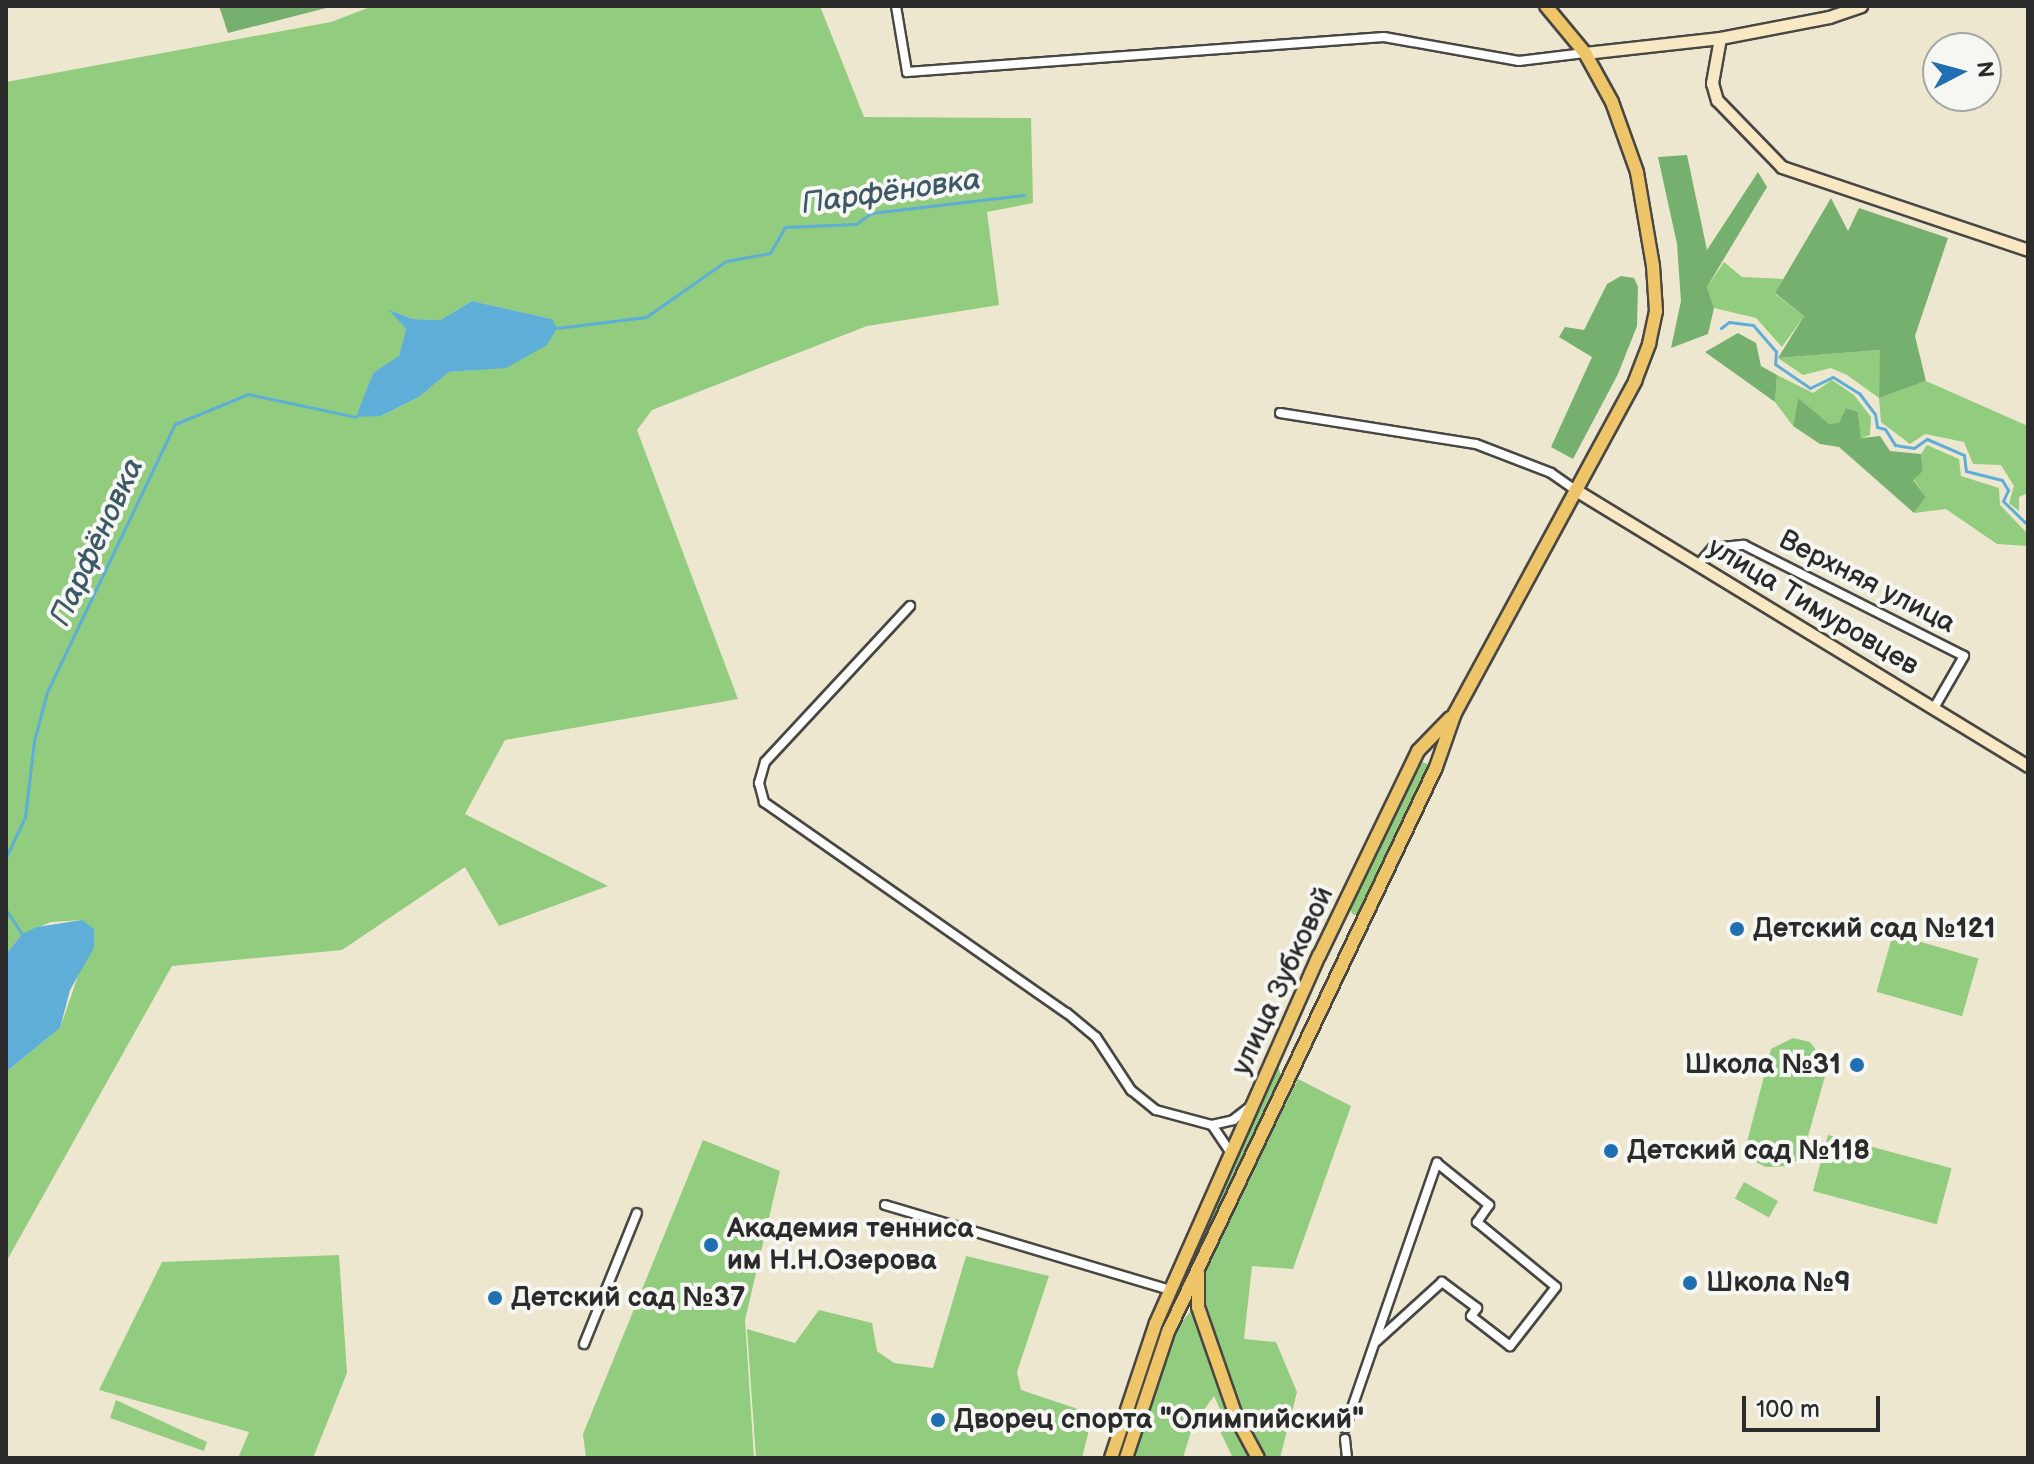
<!DOCTYPE html>
<meta charset="utf-8">
<style>
body{margin:0}
#map{position:relative;width:2034px;height:1464px;overflow:hidden;background:#eee7cf;font-family:"Balsamiq Sans",sans-serif}
div>[style]{position:absolute}
.green>*{inset:0;background:#92cc7f;transform-origin:0 0}
.forest>*{inset:0;background:#75b06e}
.water>*{inset:0;background:#5eaed8}
.stream>*{height:3px;margin:-1.5px;padding:0 1.5px;transform-origin:1.5px;border-radius:1.5px;background:#5eaed8}
.roads{filter:drop-shadow(2px 0 #484744) drop-shadow(-2px 0 #484744) drop-shadow(0 2px #484744) drop-shadow(0 -2px #484744)}
.street>*{height:8px;margin:-4px;padding:0 4px;transform-origin:4px;border-radius:4px;background:#fff}
.secondary>*{height:11px;margin:-5.5px;padding:0 5.5px;transform-origin:5.5px;border-radius:5.5px;background:#f8e8c3}
.primary>*{height:12px;margin:-6px;padding:0 6px;transform-origin:6px;border-radius:6px;background:#eec569}
.dots>*{width:22px;height:22px;translate:-50% -50%;box-sizing:border-box;border:4px solid #f6f6f2;border-radius:50%}
span{translate:-50% -50%;white-space:nowrap;text-align:center;line-height:1.15;-webkit-text-stroke:8px #f6f6f2;paint-order:stroke}
.street-label{font-size:28px;color:#2b2b2b}
.poi-label{font-size:28px;color:#2b2b2b;font-weight:700}
.left{translate:0 -50%;text-align:left}
.right{translate:-100% -50%;text-align:right}
.water-label{font-size:30px;color:#3d5968;font-style:italic}
.frame{position:absolute;inset:0;border:8px solid #2b2b2b;pointer-events:none}
.north{position:absolute;left:1922px;top:32px;width:80px;height:80px;box-sizing:border-box;background:#f6f6f2;border:2px solid #a5a5a2;border-radius:50%;rotate:84deg;font-size:22px;font-weight:700;line-height:32px;text-align:center;color:#2b2b2b}
.north::after{content:'';display:block;margin:auto;width:28px;height:36px;background:#1f6fb2;clip-path:polygon(50% 0,100% 100%,50% 72%,0 100%)}
.scale{position:absolute;left:1742px;top:1396px;width:138px;height:36px;box-sizing:border-box;border:4px solid #2b2b2b;border-top:0;padding-left:10px;font-size:24px;line-height:28px;white-space:nowrap;color:#2b2b2b;-webkit-text-stroke:6px #f6f6f2;paint-order:stroke}
</style>
<div id="map">
<div class="green">
<i style="clip-path:polygon(evenodd,373px 6px,820px 6px,864px 117px,1031px 118px,1033px 203px,987px 212px,999px 305px,867px 326px,652px 410px,637px 430px,738px 699px,505px 740px,465px 814px,608px 886px,499px 926px,465px 867px,342px 950px,172px 966px,6px 1262px,6px 1072px,60px 1028px,85px 956px,82px 920px,51px 922px,22px 934px,6px 954px,6px 82px,331px 22px,373px 6px,472px 301px,552px 319px,475px 370px,449px 372px,419px 397px,381px 416px,357px 416px,373px 373px,399px 357px,406px 329px,391px 311px,413px 319px,442px 320px,472px 301px)"></i>
<i style="clip-path:polygon(1724px 262px,1742px 277px,1783px 279px,1775px 294px,1804px 316px,1782px 347px,1756px 318px,1714px 308px,1707px 287px)"></i>
<i style="clip-path:polygon(1881px 350px,1879px 398px,1926px 381px,2028px 426px,2028px 493px,2019px 497px,2019px 511px,2009px 503px,2014px 486px,2001px 465px,1973px 464px,1964px 442px,1925px 434px,1910px 444px,1881px 422px,1879px 398px,1847px 375px,1831px 368px,1803px 375px,1778px 358px)"></i>
<i style="clip-path:polygon(1777px 375px,1813px 393px,1832px 380px,1854px 395px,1871px 417px,1870px 435px,1861px 438px,1858px 412px,1846px 408px,1839px 424px,1828px 424px,1798px 398px,1793px 426px,1775px 402px)"></i>
<i style="clip-path:polygon(1927px 445px,1959px 459px,1961px 476px,1999px 488px,2000px 505px,2028px 534px,2028px 546px,1997px 544px,1946px 509px,1914px 513px,1926px 497px,1913px 479px,1923px 471px,1921px 454px)"></i>
<i style="clip-path:polygon(1422px 762px,1428px 764px,1428px 772px,1361px 913px,1353px 915px,1349px 907px)"></i>
<i style="left:1893px;top:934px;width:89px;height:60px;rotate:16deg"></i>
<i style="clip-path:polygon(1793px 1038px,1810px 1042px,1828px 1066px,1802px 1157px,1789px 1166px,1766px 1167px,1757px 1163px,1747px 1142px,1771px 1049px)"></i>
<i style="clip-path:polygon(1278px 1067px,1281px 1075px,1192px 1266px,1190px 1260px)"></i>
<i style="clip-path:polygon(1298px 1079px,1351px 1106px,1293px 1269px,1252px 1266px,1244px 1339px,1276px 1342px,1297px 1392px,1280px 1458px,1266px 1458px,1244px 1416px,1206px 1306px,1205px 1268px)"></i>
<i style="left:1828px;top:1135px;width:128px;height:58px;rotate:15deg"></i>
<i style="clip-path:polygon(703px 1140px,780px 1171px,745px 1320px,754px 1458px,586px 1458px,583px 1434px)"></i>
<i style="left:1744px;top:1182px;width:39px;height:19px;rotate:29deg"></i>
<i style="clip-path:polygon(339px 1255px,347px 1373px,313px 1458px,238px 1458px,249px 1432px,99px 1390px,162px 1262px)"></i>
<i style="clip-path:polygon(966px 1256px,1049px 1276px,1017px 1372px,1021px 1390px,1093px 1414px,1082px 1458px,756px 1458px,747px 1329px,795px 1343px,819px 1310px,872px 1323px,877px 1351px,894px 1363px,933px 1368px)"></i>
<i style="clip-path:polygon(1192px 1310px,1230px 1422px,1249px 1458px,1233px 1458px,1219px 1429px,1223px 1416px,1214px 1396px,1193px 1425px,1183px 1458px,1134px 1458px,1177px 1327px)"></i>
<i style="clip-path:polygon(116px 1400px,207px 1442px,204px 1451px,110px 1418px)"></i>
</div>
<div class="forest">
<i style="clip-path:polygon(219px 6px,334px 6px,228px 33px)"></i>
<i style="clip-path:polygon(1687px 155px,1707px 250px,1758px 172px,1767px 187px,1707px 287px,1714px 308px,1708px 334px,1671px 348px,1681px 301px,1677px 244px,1658px 157px)"></i>
<i style="clip-path:polygon(1831px 198px,1848px 231px,1859px 208px,1948px 238px,1915px 336px,1926px 381px,1879px 398px,1880px 350px,1778px 358px,1804px 316px,1775px 293px)"></i>
<i style="clip-path:polygon(1621px 276px,1634px 278px,1638px 287px,1637px 326px,1618px 374px,1573px 459px,1551px 447px,1592px 357px,1559px 337px,1565px 327px,1584px 330px,1607px 284px)"></i>
<i style="clip-path:polygon(1738px 333px,1756px 343px,1761px 366px,1777px 375px,1775px 402px,1705px 352px)"></i>
<i style="clip-path:polygon(1798px 398px,1829px 424px,1839px 423px,1846px 408px,1858px 412px,1861px 438px,1880px 436px,1890px 451px,1921px 454px,1923px 471px,1913px 480px,1926px 497px,1914px 513px,1839px 447px,1820px 444px,1793px 426px)"></i>
</div>
<div class="water">
<i style="clip-path:polygon(472px 301px,552px 319px,557px 328px,547px 345px,506px 368px,449px 372px,419px 397px,381px 416px,356px 417px,373px 373px,399px 356px,406px 329px,389px 310px,413px 319px,441px 320px)"></i>
<i style="clip-path:polygon(82px 920px,94px 929px,94px 948px,70px 990px,60px 1028px,6px 1072px,6px 954px,22px 934px,37px 927px)"></i>
</div>
<div class="stream">
<i style="left:557px;top:328px;width:90px;rotate:-7deg"></i>
<i style="left:646px;top:317px;width:98px;rotate:-35deg"></i>
<i style="left:726px;top:261px;width:45px;rotate:-10.3deg"></i>
<i style="left:770px;top:253px;width:30px;rotate:-60deg"></i>
<i style="left:785px;top:227px;width:71px;rotate:-2.4deg"></i>
<i style="left:856px;top:224px;width:19px;rotate:-36deg"></i>
<i style="left:871px;top:213px;width:154px;rotate:-6.7deg"></i>
<i style="left:1721px;top:328px;width:10px;rotate:-37deg"></i>
<i style="left:1729px;top:322px;width:24px;rotate:7deg"></i>
<i style="left:1753px;top:325px;width:35px;rotate:49deg"></i>
<i style="left:1776px;top:351px;width:13px;rotate:94deg"></i>
<i style="left:1775px;top:364px;width:42px;rotate:34.4deg"></i>
<i style="left:1810px;top:388px;width:25px;rotate:-26deg"></i>
<i style="left:1833px;top:377px;width:31px;rotate:32deg"></i>
<i style="left:1859px;top:393px;width:26px;rotate:53deg"></i>
<i style="left:1875px;top:414px;width:13px;rotate:81deg"></i>
<i style="left:1877px;top:427px;width:8px;rotate:14deg"></i>
<i style="left:1885px;top:429px;width:19px;rotate:58deg"></i>
<i style="left:1895px;top:445px;width:19px;rotate:9deg"></i>
<i style="left:1914px;top:448px;width:16px;rotate:-35deg"></i>
<i style="left:1927px;top:439px;width:40px;rotate:23.4deg"></i>
<i style="left:1964px;top:455px;width:16px;rotate:83deg"></i>
<i style="left:1966px;top:471px;width:37px;rotate:14deg"></i>
<i style="left:2002px;top:480px;width:12px;rotate:59deg"></i>
<i style="left:2008px;top:490px;width:12px;rotate:114deg"></i>
<i style="left:2003px;top:501px;width:35px;rotate:44deg"></i>
<i style="left:6px;top:857px;width:44px;rotate:-64.6deg"></i>
<i style="left:25px;top:817px;width:77px;rotate:-83.2deg"></i>
<i style="left:34px;top:741px;width:51px;rotate:-75.1deg"></i>
<i style="left:47px;top:692px;width:297px;rotate:-64.5deg"></i>
<i style="left:175px;top:424px;width:79px;rotate:-22.3deg"></i>
<i style="left:248px;top:394px;width:110px;rotate:12deg"></i>
<i style="left:6px;top:910px;width:29px;rotate:56deg"></i>
</div>
<div class="roads">
<div class="street">
<i style="left:896px;top:6px;width:67px;rotate:80.5deg"></i>
<i style="left:907px;top:72px;width:478px;rotate:-4.2deg"></i>
<i style="left:1384px;top:37px;width:137px;rotate:10.1deg"></i>
<i style="left:1519px;top:61px;width:66px;rotate:-6.9deg"></i>
<i style="left:1280px;top:413px;width:198px;rotate:9deg"></i>
<i style="left:1476px;top:444px;width:80px;rotate:21.1deg"></i>
<i style="left:1551px;top:473px;width:28px;rotate:35deg"></i>
<i style="left:1698px;top:565px;width:23px;rotate:-49deg"></i>
<i style="left:1713px;top:548px;width:31px;rotate:-6deg"></i>
<i style="left:1744px;top:545px;width:246px;rotate:26.8deg"></i>
<i style="left:1964px;top:656px;width:60px;rotate:120deg"></i>
<i style="left:910px;top:606px;width:213px;rotate:132.9deg"></i>
<i style="left:765px;top:762px;width:22px;rotate:106deg"></i>
<i style="left:759px;top:783px;width:20px;rotate:75deg"></i>
<i style="left:764px;top:802px;width:369px;rotate:34.9deg"></i>
<i style="left:1067px;top:1013px;width:38px;rotate:40deg"></i>
<i style="left:1096px;top:1037px;width:64px;rotate:56.6deg"></i>
<i style="left:1131px;top:1090px;width:32px;rotate:39deg"></i>
<i style="left:1156px;top:1110px;width:58px;rotate:15deg"></i>
<i style="left:1212px;top:1125px;width:22px;rotate:-13deg"></i>
<i style="left:1233px;top:1120px;width:23px;rotate:-38deg"></i>
<i style="left:1212px;top:1125px;width:32px;rotate:56deg"></i>
<i style="left:885px;top:1205px;width:298px;rotate:16.6deg"></i>
<i style="left:584px;top:1344px;width:141px;rotate:-68deg"></i>
<i style="left:1345px;top:1428px;width:281px;rotate:-70.9deg"></i>
<i style="left:1437px;top:1163px;width:67px;rotate:38.9deg"></i>
<i style="left:1489px;top:1205px;width:21px;rotate:125deg"></i>
<i style="left:1477px;top:1222px;width:102px;rotate:39.4deg"></i>
<i style="left:1556px;top:1287px;width:75px;rotate:127.9deg"></i>
<i style="left:1510px;top:1346px;width:49px;rotate:-142.4deg"></i>
<i style="left:1471px;top:1316px;width:10px;rotate:-53deg"></i>
<i style="left:1477px;top:1308px;width:44px;rotate:-143.4deg"></i>
<i style="left:1442px;top:1282px;width:88px;rotate:137.8deg"></i>
<i style="left:1345px;top:1439px;width:19px;rotate:84deg"></i>
</div>
<div class="secondary">
<i style="left:1720px;top:38px;width:46px;rotate:100.1deg"></i>
<i style="left:1712px;top:83px;width:18px;rotate:74deg"></i>
<i style="left:1717px;top:100px;width:93px;rotate:45.9deg"></i>
<i style="left:1782px;top:167px;width:260px;rotate:18.6deg"></i>
<i style="left:1585px;top:53px;width:136px;rotate:-6.3deg"></i>
<i style="left:1720px;top:38px;width:111px;rotate:-10.9deg"></i>
<i style="left:1829px;top:17px;width:34px;rotate:-19deg"></i>
<i style="left:1574px;top:489px;width:532px;rotate:31.39deg"></i>
</div>
<div class="primary">
<i style="left:1198px;top:1273px;width:34px;rotate:90deg"></i>
<i style="left:1198px;top:1307px;width:119px;rotate:70.8deg"></i>
<i style="left:1237px;top:1419px;width:44px;rotate:61.7deg"></i>
<i style="left:1111px;top:1458px;width:142px;rotate:-71.6deg"></i>
<i style="left:1156px;top:1323px;width:402px;rotate:-66.1deg"></i>
<i style="left:1319px;top:956px;width:228px;rotate:-64.2deg"></i>
<i style="left:1418px;top:751px;width:46px;rotate:-45.9deg"></i>
<i style="left:1126px;top:1458px;width:133px;rotate:-71.6deg"></i>
<i style="left:1168px;top:1332px;width:625px;rotate:-64.62deg"></i>
<i style="left:1436px;top:767px;width:57px;rotate:-70.6deg"></i>
<i style="left:1455px;top:713px;width:378px;rotate:-61.5deg"></i>
<i style="left:1635px;top:381px;width:40px;rotate:-69deg"></i>
<i style="left:1649px;top:344px;width:34px;rotate:-78deg"></i>
<i style="left:1656px;top:311px;width:45px;rotate:-93.8deg"></i>
<i style="left:1653px;top:266px;width:95px;rotate:-99.7deg"></i>
<i style="left:1637px;top:172px;width:74px;rotate:-109.7deg"></i>
<i style="left:1612px;top:102px;width:56px;rotate:-118.9deg"></i>
<i style="left:1585px;top:53px;width:61px;rotate:-129.7deg"></i>
</div>
</div>
<div class="dots">
<i style="left:1737px;top:929px;background:#1f6fb2"></i>
<i style="left:1857px;top:1065px;background:#1f6fb2"></i>
<i style="left:1611px;top:1151px;background:#1f6fb2"></i>
<i style="left:711px;top:1245px;background:#1f6fb2"></i>
<i style="left:1690px;top:1283px;background:#1f6fb2"></i>
<i style="left:495px;top:1298px;background:#1f6fb2"></i>
<i style="left:938px;top:1420px;background:#1f6fb2"></i>
</div>
<div class="street-label">
<span style="left:1867px;top:582px;rotate:27deg">Верхняя улица</span>
<span style="left:1813px;top:607px;rotate:31deg">улица Тимуровцев</span>
<span style="left:1283px;top:981px;rotate:-65deg">улица Зубковой</span>
</div>
<div class="poi-label">
<span class="left" style="left:1753px;top:929px">Детский сад №121</span>
<span class="right" style="left:1841px;top:1065px">Школа №31</span>
<span class="left" style="left:1627px;top:1151px">Детский сад №118</span>
<span class="left" style="left:727px;top:1245px">Академия тенниса<br>им Н.Н.Озерова</span>
<span class="left" style="left:1706px;top:1283px">Школа №9</span>
<span class="left" style="left:511px;top:1298px">Детский сад №37</span>
<span class="left" style="left:954px;top:1420px">Дворец спорта "Олимпийский"</span>
</div>
<div class="water-label">
<span style="left:891px;top:192px;rotate:-8deg">Парфёновка</span>
<span style="left:97px;top:542px;rotate:-65deg">Парфёновка</span>
</div>
<div class="frame"></div>
<div class="north">N</div>
<div class="scale">100 m</div>
</div>
